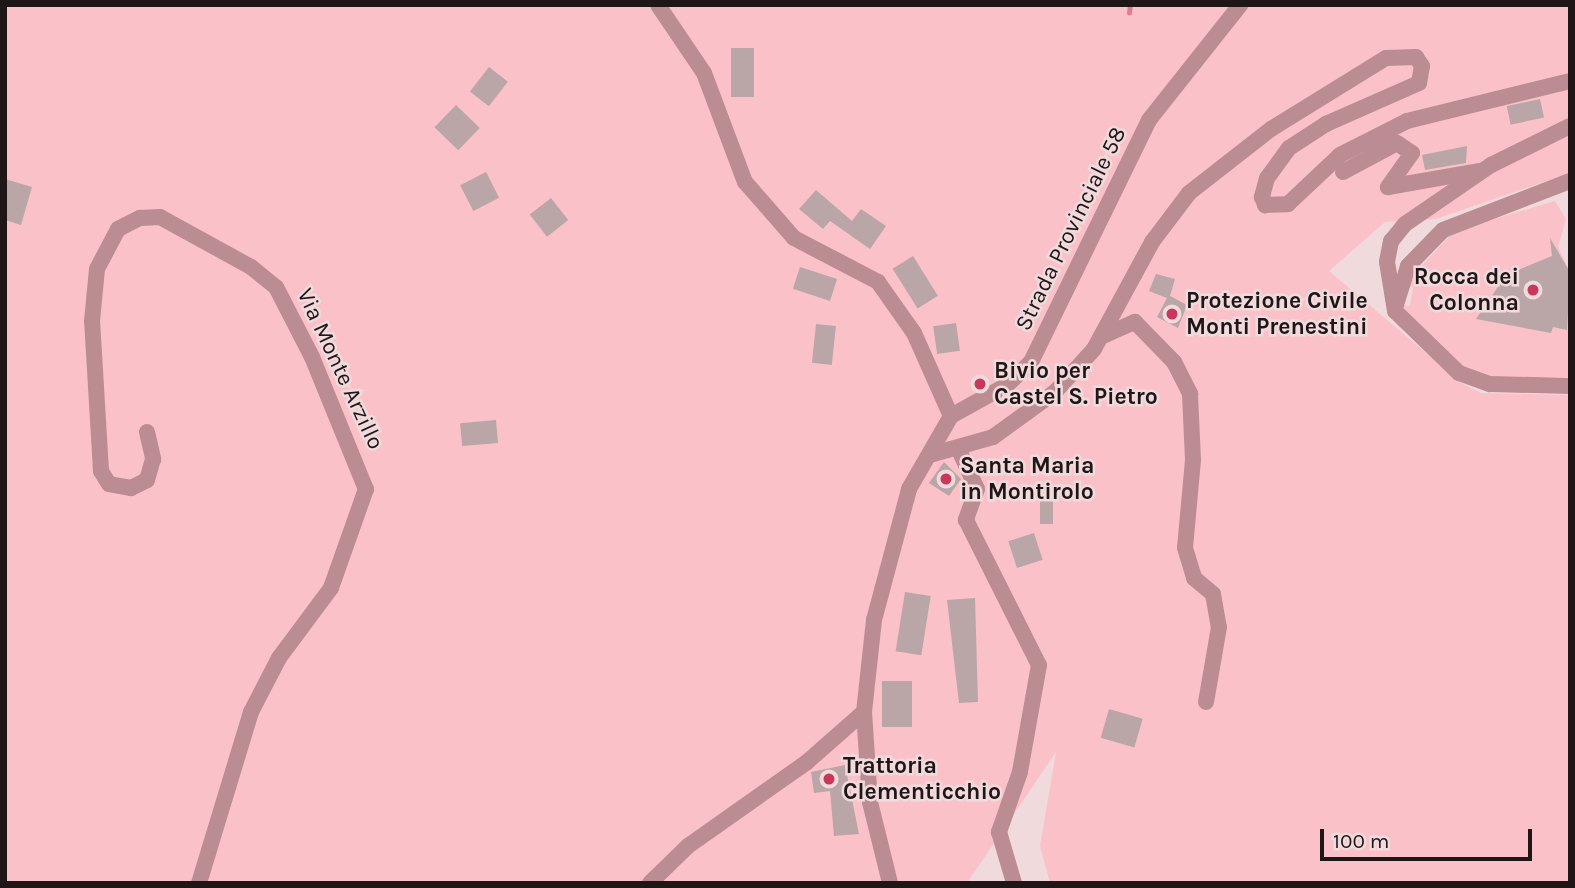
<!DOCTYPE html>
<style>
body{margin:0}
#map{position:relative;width:1575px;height:888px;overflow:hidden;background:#f0dadc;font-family:Karla,sans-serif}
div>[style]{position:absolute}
.green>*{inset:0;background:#fbc1c8}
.stream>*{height:4.5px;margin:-2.25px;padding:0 2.25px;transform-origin:2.25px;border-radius:2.25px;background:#e37c8d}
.building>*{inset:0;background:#baa5a7;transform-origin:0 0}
.minor>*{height:16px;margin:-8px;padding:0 8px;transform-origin:8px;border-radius:8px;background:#bb8d92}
.dots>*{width:19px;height:19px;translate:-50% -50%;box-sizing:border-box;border:4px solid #f0dadc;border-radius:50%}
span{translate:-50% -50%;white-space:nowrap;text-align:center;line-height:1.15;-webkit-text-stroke:5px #f0dadc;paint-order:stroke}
.street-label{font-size:23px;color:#1e1617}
.poi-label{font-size:23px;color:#1e1617;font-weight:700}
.right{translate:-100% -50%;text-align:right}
.left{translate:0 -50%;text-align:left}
.frame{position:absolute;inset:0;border:7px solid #1e1617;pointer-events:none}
.scale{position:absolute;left:1320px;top:829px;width:212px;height:32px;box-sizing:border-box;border:4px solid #1e1617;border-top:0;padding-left:9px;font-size:21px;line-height:24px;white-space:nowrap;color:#1e1617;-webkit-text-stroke:5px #f0dadc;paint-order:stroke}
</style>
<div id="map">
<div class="green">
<i style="clip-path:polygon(5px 5px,1570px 5px,1570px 173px,1436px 219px,1385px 222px,1329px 271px,1463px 384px,1481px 393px,1570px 395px,1570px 883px,1050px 883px,1040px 846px,1056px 752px,967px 883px,5px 883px)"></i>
<i style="clip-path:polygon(1555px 201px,1566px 219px,1558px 247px,1570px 272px,1570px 377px,1492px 379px,1458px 366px,1401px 305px,1410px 306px,1413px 287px,1404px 285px,1454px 231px)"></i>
</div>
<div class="stream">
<i style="left:1129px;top:13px;width:8px;rotate:-83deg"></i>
</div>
<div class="building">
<i style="left:731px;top:48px;width:23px;height:49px"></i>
<i style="left:489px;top:67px;width:24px;height:31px;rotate:38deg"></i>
<i style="left:1540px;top:99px;width:19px;height:34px;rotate:78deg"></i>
<i style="left:456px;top:105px;width:33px;height:31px;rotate:44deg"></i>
<i style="clip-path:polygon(1467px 146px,1466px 163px,1425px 170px,1422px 155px)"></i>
<i style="left:486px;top:172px;width:29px;height:29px;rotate:63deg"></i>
<i style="clip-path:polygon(5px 179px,32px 187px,21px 225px,5px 220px)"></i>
<i style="clip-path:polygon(816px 190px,852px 221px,861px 209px,886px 226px,870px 249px,830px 221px,823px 229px,799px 209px)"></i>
<i style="left:551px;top:198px;width:28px;height:27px;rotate:52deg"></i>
<i style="clip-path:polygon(1550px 238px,1570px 272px,1567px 330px,1553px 327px,1551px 333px,1476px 319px,1506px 275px,1552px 256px)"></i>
<i style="left:913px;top:256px;width:47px;height:24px;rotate:58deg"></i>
<i style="left:800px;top:267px;width:39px;height:23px;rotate:18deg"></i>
<i style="clip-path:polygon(1156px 274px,1175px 279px,1170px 296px,1187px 305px,1178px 328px,1157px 317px,1167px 298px,1149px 291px)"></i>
<i style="left:956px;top:323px;width:28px;height:23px;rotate:82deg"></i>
<i style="left:816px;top:324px;width:20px;height:39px;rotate:6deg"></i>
<i style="left:496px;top:420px;width:23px;height:36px;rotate:85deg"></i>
<i style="clip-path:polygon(944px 462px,961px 479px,949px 496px,929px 483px)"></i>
<i style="left:1040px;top:500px;width:13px;height:24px"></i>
<i style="left:1034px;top:533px;width:28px;height:27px;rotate:72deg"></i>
<i style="left:905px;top:592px;width:26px;height:60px;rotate:9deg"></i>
<i style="clip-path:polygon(975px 598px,978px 702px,959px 703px,947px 600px)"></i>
<i style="left:882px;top:681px;width:30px;height:46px"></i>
<i style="left:1109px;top:709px;width:35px;height:30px;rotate:16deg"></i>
<i style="clip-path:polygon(845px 765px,859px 834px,834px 836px,830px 791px,814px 793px,811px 772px)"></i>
</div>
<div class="minor">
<i style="left:658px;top:5px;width:82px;rotate:55.9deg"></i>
<i style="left:704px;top:73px;width:116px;rotate:69.4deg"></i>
<i style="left:745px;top:182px;width:74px;rotate:48.8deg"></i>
<i style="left:794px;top:238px;width:95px;rotate:27.6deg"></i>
<i style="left:878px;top:282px;width:62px;rotate:54.8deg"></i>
<i style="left:914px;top:333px;width:91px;rotate:66deg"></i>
<i style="left:1570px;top:126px;width:88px;rotate:153.7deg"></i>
<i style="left:1491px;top:165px;width:104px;rotate:145.5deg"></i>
<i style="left:1405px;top:224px;width:22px;rotate:129deg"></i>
<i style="left:1391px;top:241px;width:21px;rotate:101deg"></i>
<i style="left:1387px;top:262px;width:50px;rotate:80.7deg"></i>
<i style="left:1395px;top:311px;width:89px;rotate:44.1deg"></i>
<i style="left:1459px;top:373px;width:33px;rotate:20deg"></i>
<i style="left:1490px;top:384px;width:80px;rotate:1.4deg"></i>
<i style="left:1343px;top:172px;width:61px;rotate:-28.2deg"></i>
<i style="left:1397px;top:143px;width:18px;rotate:34deg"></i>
<i style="left:1412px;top:153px;width:42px;rotate:125.2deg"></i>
<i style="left:1388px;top:187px;width:92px;rotate:-10deg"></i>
<i style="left:1396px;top:305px;width:41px;rotate:-72.9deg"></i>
<i style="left:1408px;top:266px;width:50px;rotate:-45.8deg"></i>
<i style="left:1443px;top:230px;width:136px;rotate:-21.1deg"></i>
<i style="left:1103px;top:336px;width:35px;rotate:-24deg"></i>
<i style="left:1135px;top:322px;width:56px;rotate:45.7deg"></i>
<i style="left:1174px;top:362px;width:36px;rotate:63deg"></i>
<i style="left:1190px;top:394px;width:66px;rotate:87.4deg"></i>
<i style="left:1193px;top:460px;width:88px;rotate:95.2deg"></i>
<i style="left:1185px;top:548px;width:31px;rotate:73deg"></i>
<i style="left:1194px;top:578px;width:25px;rotate:40deg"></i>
<i style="left:1213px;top:594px;width:34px;rotate:80deg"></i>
<i style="left:1219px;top:627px;width:76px;rotate:99.8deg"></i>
<i style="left:147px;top:432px;width:28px;rotate:77deg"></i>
<i style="left:153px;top:459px;width:22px;rotate:106deg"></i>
<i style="left:147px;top:480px;width:18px;rotate:153deg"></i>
<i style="left:131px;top:488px;width:22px;rotate:-170deg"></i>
<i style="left:109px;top:484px;width:15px;rotate:-122deg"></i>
<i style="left:101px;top:471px;width:150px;rotate:-93.4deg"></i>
<i style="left:92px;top:321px;width:52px;rotate:-84.5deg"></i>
<i style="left:97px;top:269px;width:45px;rotate:-62.3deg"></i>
<i style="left:118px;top:229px;width:25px;rotate:-27deg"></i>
<i style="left:140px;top:218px;width:20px;rotate:-3deg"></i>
<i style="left:160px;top:217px;width:104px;rotate:28.8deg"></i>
<i style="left:251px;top:267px;width:32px;rotate:39deg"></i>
<i style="left:276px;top:287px;width:79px;rotate:62.8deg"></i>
<i style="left:312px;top:357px;width:143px;rotate:67.8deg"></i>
<i style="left:366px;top:489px;width:105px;rotate:109.5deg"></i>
<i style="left:331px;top:588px;width:87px;rotate:126.6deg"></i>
<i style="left:279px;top:658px;width:61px;rotate:117.4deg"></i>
<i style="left:251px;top:712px;width:179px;rotate:106.9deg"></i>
<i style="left:958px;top:448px;width:45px;rotate:65.1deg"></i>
<i style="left:977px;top:489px;width:33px;rotate:110deg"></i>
<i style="left:966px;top:520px;width:162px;rotate:63.3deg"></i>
<i style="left:1039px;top:665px;width:109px;rotate:100.1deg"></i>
<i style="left:1020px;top:772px;width:64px;rotate:109.3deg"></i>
<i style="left:999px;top:832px;width:53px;rotate:73.6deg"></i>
<i style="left:930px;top:455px;width:66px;rotate:-15.9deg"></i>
<i style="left:993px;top:437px;width:77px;rotate:-36deg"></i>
<i style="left:1055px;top:392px;width:58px;rotate:-47.8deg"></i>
<i style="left:1094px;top:349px;width:122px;rotate:-61.5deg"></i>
<i style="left:1152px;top:242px;width:61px;rotate:-52.9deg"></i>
<i style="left:1189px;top:193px;width:104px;rotate:-38deg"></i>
<i style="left:1271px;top:129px;width:135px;rotate:-31.7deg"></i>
<i style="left:1386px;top:58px;width:30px;rotate:-2deg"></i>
<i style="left:1416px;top:57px;width:11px;rotate:56deg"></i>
<i style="left:1422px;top:66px;width:17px;rotate:100deg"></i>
<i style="left:1419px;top:83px;width:102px;rotate:156.2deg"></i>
<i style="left:1326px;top:124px;width:44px;rotate:147deg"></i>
<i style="left:1289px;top:148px;width:37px;rotate:126deg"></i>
<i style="left:1267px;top:178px;width:20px;rotate:105deg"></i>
<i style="left:1262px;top:197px;width:9px;rotate:69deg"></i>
<i style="left:1265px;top:205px;width:23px;rotate:-2deg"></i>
<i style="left:1288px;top:204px;width:71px;rotate:-43.3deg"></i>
<i style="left:1340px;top:155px;width:75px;rotate:-26.9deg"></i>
<i style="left:1407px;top:121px;width:168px;rotate:-13.8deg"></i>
<i style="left:650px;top:883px;width:53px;rotate:-44.2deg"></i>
<i style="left:688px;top:846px;width:146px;rotate:-35.2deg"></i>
<i style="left:807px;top:762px;width:76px;rotate:-41.3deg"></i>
<i style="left:890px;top:883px;width:83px;rotate:-103.9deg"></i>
<i style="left:870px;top:802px;width:90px;rotate:-93.8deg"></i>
<i style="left:864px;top:712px;width:93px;rotate:-83.8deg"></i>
<i style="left:874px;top:620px;width:136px;rotate:-75deg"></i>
<i style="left:909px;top:489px;width:84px;rotate:-60.1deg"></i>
<i style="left:951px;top:416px;width:64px;rotate:-29deg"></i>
<i style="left:1007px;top:385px;width:33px;rotate:-44deg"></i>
<i style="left:1031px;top:362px;width:269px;rotate:-64deg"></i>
<i style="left:1149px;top:120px;width:147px;rotate:-51.6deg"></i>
</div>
<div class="dots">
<i style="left:1533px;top:290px;background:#c7385c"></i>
<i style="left:1172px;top:314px;background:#c7385c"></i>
<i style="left:980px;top:384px;background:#c7385c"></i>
<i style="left:946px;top:479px;background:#c7385c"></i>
<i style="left:829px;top:779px;background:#c7385c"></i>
</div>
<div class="street-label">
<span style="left:1071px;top:229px;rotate:-64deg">Strada Provinciale 58</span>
<span style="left:340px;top:369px;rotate:65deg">Via Monte Arzillo</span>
</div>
<div class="poi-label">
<span class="right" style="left:1519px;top:290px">Rocca dei<br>Colonna</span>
<span class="left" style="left:1186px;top:314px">Protezione Civile<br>Monti Prenestini</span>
<span class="left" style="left:994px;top:384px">Bivio per<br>Castel S. Pietro</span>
<span class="left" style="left:960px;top:479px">Santa Maria<br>in Montirolo</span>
<span class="left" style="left:843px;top:779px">Trattoria<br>Clementicchio</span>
</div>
<div class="frame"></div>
<div class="scale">100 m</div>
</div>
